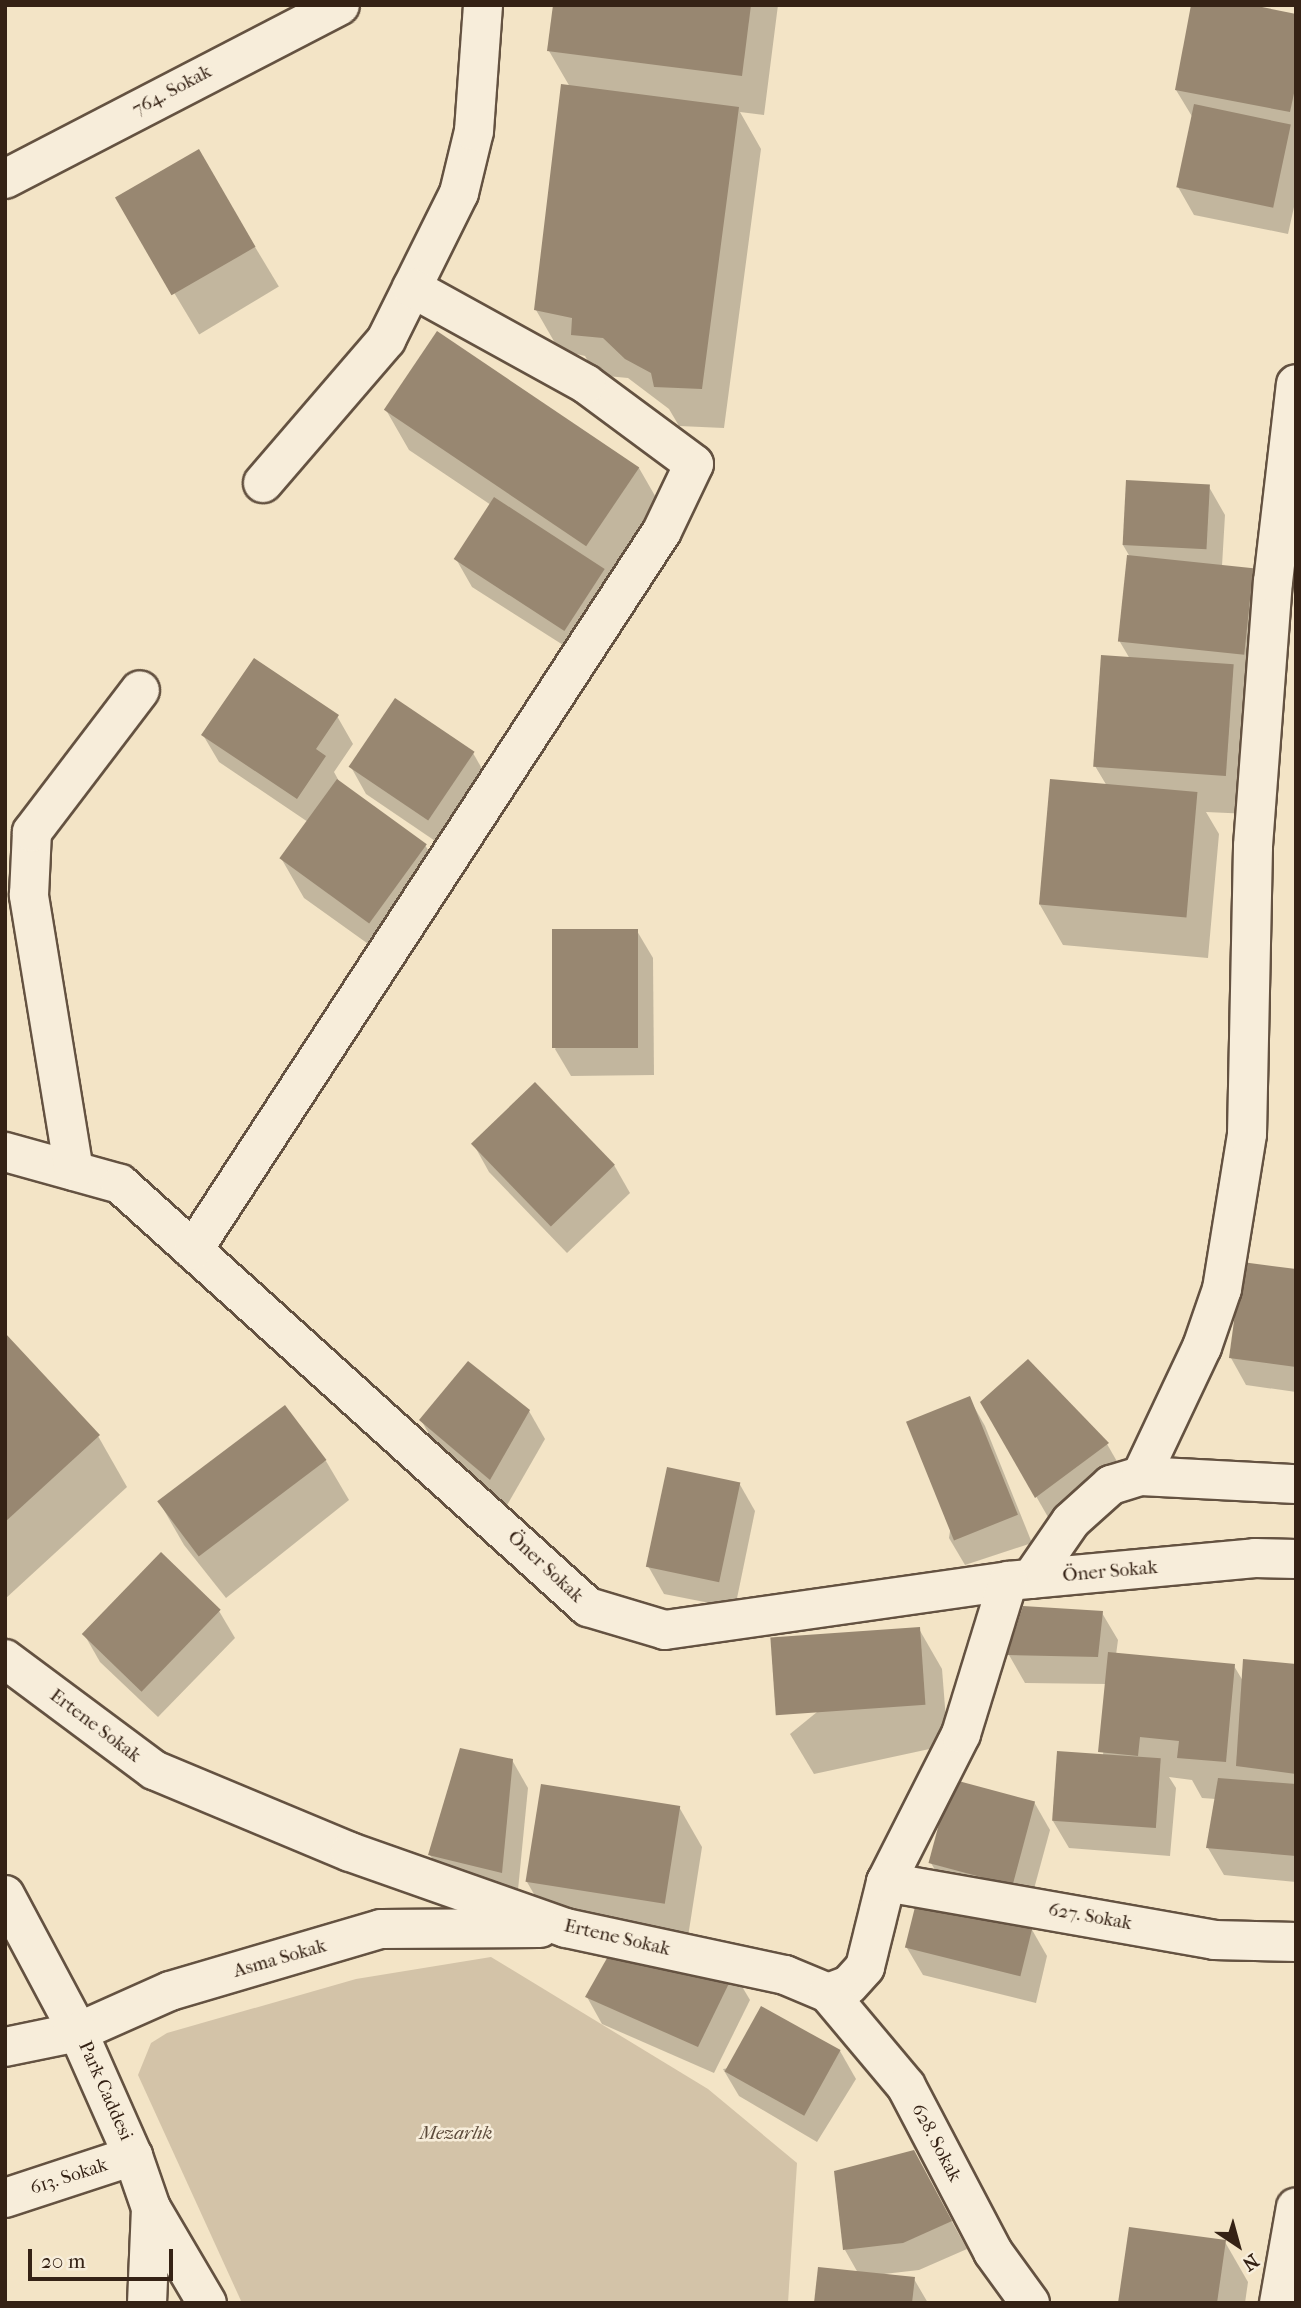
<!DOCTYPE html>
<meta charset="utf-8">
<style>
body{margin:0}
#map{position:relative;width:1301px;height:2308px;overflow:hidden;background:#f3e4c6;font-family:"IM FELL French Canon",serif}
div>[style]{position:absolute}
.green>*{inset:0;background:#d3c3a8}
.shadow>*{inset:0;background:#0003;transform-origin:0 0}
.building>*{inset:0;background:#988771;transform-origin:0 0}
.roads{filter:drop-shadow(2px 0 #645241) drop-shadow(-2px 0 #645241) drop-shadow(0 2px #645241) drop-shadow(0 -2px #645241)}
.minor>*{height:38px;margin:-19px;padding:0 19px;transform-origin:19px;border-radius:19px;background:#f7edda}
.tertiary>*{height:38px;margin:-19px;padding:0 19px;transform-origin:19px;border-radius:19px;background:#f7edda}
span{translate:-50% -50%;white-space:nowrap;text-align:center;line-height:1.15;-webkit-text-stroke:5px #f7edda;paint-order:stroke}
.street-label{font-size:19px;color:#352215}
.park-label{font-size:19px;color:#5c4a3a;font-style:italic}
.frame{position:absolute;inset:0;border:7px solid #352215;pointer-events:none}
.north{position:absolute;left:1203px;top:2210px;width:70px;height:70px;-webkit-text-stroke:5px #f7edda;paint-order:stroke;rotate:144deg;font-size:19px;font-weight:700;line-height:28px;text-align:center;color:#352215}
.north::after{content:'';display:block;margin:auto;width:24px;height:32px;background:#352215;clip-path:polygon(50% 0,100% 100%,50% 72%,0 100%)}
.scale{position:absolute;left:28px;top:2249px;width:145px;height:32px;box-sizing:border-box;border:4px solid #352215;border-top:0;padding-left:9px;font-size:21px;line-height:24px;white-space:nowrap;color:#352215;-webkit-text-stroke:5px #f7edda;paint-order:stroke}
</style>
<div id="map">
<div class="green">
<i style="clip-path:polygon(491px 1957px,708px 2089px,797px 2163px,788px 2303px,242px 2303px,138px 2075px,151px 2043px,167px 2033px,356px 1979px)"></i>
</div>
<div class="shadow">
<i style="clip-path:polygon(555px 5px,778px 5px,764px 115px,740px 112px,761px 149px,724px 428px,679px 426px,669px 409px,628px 378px,596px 375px,585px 356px,559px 350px,536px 310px,570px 87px,549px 51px)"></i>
<i style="clip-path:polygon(1296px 15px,1296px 198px,1288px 234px,1194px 215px,1178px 187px,1193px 118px,1176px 90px)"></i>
<i style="left:198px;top:152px;width:157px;height:93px;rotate:59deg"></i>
<i style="clip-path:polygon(437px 334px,639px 468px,662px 508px,582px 657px,472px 587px,456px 559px,491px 505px,409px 450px,386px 410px)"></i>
<i style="clip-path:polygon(1209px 487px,1225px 515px,1222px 566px,1252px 569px,1275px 609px,1250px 814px,1206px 812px,1219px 834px,1208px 958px,1063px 945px,1040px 905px,1107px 786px,1095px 766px,1130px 659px,1120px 642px,1130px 557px,1123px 545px)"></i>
<i style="clip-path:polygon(337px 716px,353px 744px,334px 772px,340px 783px,425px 845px,449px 885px,392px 961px,304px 898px,281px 858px,308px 822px,219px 762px,203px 735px)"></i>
<i style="clip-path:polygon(473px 753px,489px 781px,444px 847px,366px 794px,351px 767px)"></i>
<i style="clip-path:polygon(637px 931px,653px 958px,654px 1075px,571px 1076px,555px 1049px)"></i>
<i style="clip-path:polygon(474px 1145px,614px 1165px,630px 1193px,567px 1253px,489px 1172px)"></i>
<i style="clip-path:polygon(1296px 1271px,1296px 1392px,1246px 1385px,1231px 1358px)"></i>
<i style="clip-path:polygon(5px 1336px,98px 1436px,127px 1487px,5px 1599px)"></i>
<i style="clip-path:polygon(1028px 1361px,1107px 1444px,1123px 1472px,1052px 1524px,982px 1402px)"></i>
<i style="clip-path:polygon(969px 1398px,985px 1426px,1032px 1543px,965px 1565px,949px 1538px)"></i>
<i style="clip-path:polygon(529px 1411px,545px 1439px,506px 1507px,437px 1448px,421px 1420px)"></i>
<i style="clip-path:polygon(326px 1461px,349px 1500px,226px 1598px,184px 1545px,161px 1505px)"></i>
<i style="clip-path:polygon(739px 1483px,755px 1511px,735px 1608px,664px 1594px,648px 1566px)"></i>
<i style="clip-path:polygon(1024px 1608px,1102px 1613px,1118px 1640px,1116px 1655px,1234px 1666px,1243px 1681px,1296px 1666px,1296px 1882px,1224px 1875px,1208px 1848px,1216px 1799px,1202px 1798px,1192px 1780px,1169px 1777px,1176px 1788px,1170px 1856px,1069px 1848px,1053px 1821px,1103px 1756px,1107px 1684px,1025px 1683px,1009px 1655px)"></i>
<i style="clip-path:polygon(219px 1611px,235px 1638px,158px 1717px,100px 1662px,84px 1634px)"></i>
<i style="clip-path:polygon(919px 1629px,942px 1669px,948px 1745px,814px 1774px,790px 1734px)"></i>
<i style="clip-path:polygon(512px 1760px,528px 1788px,517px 1900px,446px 1883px,430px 1855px)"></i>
<i style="clip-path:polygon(1034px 1802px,1050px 1830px,1028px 1911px,947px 1890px,931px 1863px)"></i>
<i style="clip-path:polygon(679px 1807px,702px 1847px,687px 1943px,550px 1922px,527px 1882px)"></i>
<i style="clip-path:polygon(1031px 1928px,1047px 1956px,1036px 2003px,923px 1975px,907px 1948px)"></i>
<i style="clip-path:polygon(734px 1973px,750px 2000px,714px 2073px,602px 2024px,587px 1997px)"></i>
<i style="clip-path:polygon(840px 2051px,856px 2079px,817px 2142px,739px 2096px,723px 2069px)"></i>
<i style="clip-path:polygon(929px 2180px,967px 2249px,919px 2270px,884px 2274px,914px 2279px,928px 2303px,816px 2303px,858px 2273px,845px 2250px)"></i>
<i style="clip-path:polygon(1225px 2242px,1248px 2282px,1245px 2303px,1120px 2303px)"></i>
</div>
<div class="building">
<i style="clip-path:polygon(553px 5px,751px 5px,742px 76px,547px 51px)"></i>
<i style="clip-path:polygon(1191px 5px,1252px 5px,1296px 14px,1296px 84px,1290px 112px,1175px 90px)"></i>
<i style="clip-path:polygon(561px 84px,739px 107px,702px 389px,654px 387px,651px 373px,625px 359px,603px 338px,571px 335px,572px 318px,534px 310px)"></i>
<i style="left:1194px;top:104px;width:99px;height:85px;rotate:12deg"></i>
<i style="left:199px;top:149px;width:113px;height:97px;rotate:60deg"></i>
<i style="left:437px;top:331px;width:244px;height:95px;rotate:34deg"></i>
<i style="left:1126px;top:480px;width:84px;height:65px;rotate:3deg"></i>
<i style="left:494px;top:497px;width:132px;height:74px;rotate:33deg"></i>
<i style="left:1127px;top:555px;width:127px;height:87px;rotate:6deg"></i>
<i style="left:1101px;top:655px;width:133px;height:112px;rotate:4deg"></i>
<i style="clip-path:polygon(254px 658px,339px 715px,316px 749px,326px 756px,297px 799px,201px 735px)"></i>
<i style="left:395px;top:698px;width:96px;height:83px;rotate:34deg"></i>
<i style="left:337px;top:779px;width:111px;height:98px;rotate:36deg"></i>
<i style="left:1050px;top:779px;width:148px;height:126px;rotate:5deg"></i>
<i style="left:638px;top:929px;width:119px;height:86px;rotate:90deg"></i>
<i style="left:535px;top:1082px;width:115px;height:89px;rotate:46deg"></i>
<i style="clip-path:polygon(1242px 1262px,1296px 1269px,1296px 1367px,1229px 1358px)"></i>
<i style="clip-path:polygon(5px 1333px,100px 1435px,5px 1522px)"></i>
<i style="clip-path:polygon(1028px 1359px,1109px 1443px,1035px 1498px,980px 1402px)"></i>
<i style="clip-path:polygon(468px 1361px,530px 1410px,490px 1480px,419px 1420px)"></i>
<i style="left:970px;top:1396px;width:128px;height:69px;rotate:68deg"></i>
<i style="left:285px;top:1405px;width:69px;height:160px;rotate:53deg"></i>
<i style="left:667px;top:1467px;width:75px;height:102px;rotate:12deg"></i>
<i style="left:161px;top:1552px;width:83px;height:114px;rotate:44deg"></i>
<i style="clip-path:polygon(1023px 1606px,1103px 1611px,1098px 1657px,1007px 1655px)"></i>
<i style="left:920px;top:1627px;width:78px;height:150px;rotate:86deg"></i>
<i style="clip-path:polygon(1108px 1652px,1235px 1664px,1226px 1762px,1177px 1758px,1179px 1741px,1140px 1737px,1138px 1756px,1098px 1752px)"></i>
<i style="clip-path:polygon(1243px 1659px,1296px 1664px,1296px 1774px,1236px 1766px)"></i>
<i style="clip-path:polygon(460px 1748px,513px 1759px,502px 1873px,428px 1855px)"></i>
<i style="left:1057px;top:1751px;width:104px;height:70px;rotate:4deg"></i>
<i style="clip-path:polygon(1218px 1778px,1296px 1784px,1296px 1856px,1206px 1848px)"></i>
<i style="left:951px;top:1779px;width:87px;height:87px;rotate:15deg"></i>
<i style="left:541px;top:1784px;width:141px;height:99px;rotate:9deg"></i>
<i style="left:917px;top:1899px;width:119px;height:50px;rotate:14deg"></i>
<i style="clip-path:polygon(611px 1951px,735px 1971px,698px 2047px,585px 1997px)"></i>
<i style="left:761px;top:2006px;width:91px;height:75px;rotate:29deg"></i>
<i style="clip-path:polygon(914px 2150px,952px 2221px,903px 2243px,843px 2250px,834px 2171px)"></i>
<i style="clip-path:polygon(1129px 2227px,1226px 2240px,1217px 2303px,1118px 2303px)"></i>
<i style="clip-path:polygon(818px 2267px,915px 2277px,912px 2303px,814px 2303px)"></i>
</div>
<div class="roads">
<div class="minor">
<i style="left:5px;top:179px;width:377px;rotate:-27.4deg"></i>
<i style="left:263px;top:483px;width:189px;rotate:-49.3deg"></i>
<i style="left:386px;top:340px;width:164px;rotate:-63.6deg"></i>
<i style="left:459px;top:193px;width:64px;rotate:-76.4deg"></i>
<i style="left:474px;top:131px;width:126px;rotate:-85.9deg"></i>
<i style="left:5px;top:1152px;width:119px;rotate:15.5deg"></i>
<i style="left:120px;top:1184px;width:631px;rotate:42.11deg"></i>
<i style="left:588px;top:1607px;width:80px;rotate:16.6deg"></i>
<i style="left:665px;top:1630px;width:346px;rotate:-8.1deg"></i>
<i style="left:1008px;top:1581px;width:248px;rotate:-5.3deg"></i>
<i style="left:1255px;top:1558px;width:41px;rotate:1.4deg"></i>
<i style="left:74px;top:1171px;width:280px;rotate:-99.3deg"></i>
<i style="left:29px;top:895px;width:63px;rotate:-87.3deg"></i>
<i style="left:32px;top:832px;width:178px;rotate:-52.7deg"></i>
<i style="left:193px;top:1250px;width:858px;rotate:-56.88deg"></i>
<i style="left:662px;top:531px;width:74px;rotate:-64.5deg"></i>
<i style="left:694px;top:464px;width:134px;rotate:-143.5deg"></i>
<i style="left:586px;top:384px;width:199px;rotate:-151.1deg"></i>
<i style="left:1141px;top:1476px;width:155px;rotate:3deg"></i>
<i style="left:1031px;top:1579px;width:70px;rotate:-55.4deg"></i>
<i style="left:1071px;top:1521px;width:54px;rotate:-42deg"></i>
<i style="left:1111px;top:1485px;width:31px;rotate:-17deg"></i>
<i style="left:1141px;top:1476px;width:143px;rotate:-64.7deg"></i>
<i style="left:1202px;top:1347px;width:61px;rotate:-71deg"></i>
<i style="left:1222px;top:1289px;width:157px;rotate:-80.8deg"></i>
<i style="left:1247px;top:1134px;width:288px;rotate:-88.8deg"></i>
<i style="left:1253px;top:846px;width:265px;rotate:-85.7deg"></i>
<i style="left:1273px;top:582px;width:199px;rotate:-83.4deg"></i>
<i style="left:5px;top:1659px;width:186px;rotate:36.7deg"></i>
<i style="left:154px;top:1770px;width:212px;rotate:22.7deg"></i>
<i style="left:350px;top:1852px;width:229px;rotate:19.4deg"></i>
<i style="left:566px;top:1928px;width:224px;rotate:12.1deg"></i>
<i style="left:785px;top:1975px;width:47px;rotate:22.7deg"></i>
<i style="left:828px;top:1993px;width:22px;rotate:-21deg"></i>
<i style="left:849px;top:1985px;width:24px;rotate:-48deg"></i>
<i style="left:865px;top:1967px;width:88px;rotate:-76.1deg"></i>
<i style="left:886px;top:1882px;width:166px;rotate:-63.1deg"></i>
<i style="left:961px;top:1734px;width:160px;rotate:-72.9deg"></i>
<i style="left:886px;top:1882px;width:333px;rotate:10deg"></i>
<i style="left:1214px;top:1940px;width:82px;rotate:1.4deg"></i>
<i style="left:828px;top:1993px;width:121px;rotate:50deg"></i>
<i style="left:906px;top:2086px;width:187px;rotate:62.3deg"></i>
<i style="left:993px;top:2252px;width:63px;rotate:54deg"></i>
<i style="left:5px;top:2047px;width:75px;rotate:-11.6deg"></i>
<i style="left:78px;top:2032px;width:101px;rotate:-24deg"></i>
<i style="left:170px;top:1991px;width:220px;rotate:-16.4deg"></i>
<i style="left:381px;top:1929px;width:159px;rotate:-0.4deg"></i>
<i style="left:5px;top:2198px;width:135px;rotate:-18.2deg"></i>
<i style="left:151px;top:2208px;width:110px;rotate:59.5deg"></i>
</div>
<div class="tertiary">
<i style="left:5px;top:1895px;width:155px;rotate:61.9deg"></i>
<i style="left:78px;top:2032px;width:136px;rotate:66.1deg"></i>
<i style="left:133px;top:2156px;width:55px;rotate:70.9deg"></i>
<i style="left:151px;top:2208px;width:95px;rotate:92.4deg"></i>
<i style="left:1279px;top:2303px;width:97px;rotate:-80deg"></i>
</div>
</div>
<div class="street-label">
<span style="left:172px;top:91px;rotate:-28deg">764. Sokak</span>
<span style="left:545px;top:1567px;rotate:43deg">Öner Sokak</span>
<span style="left:1110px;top:1572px;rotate:-5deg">Öner Sokak</span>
<span style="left:95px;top:1726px;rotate:37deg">Ertene Sokak</span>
<span style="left:1090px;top:1917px;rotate:10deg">627. Sokak</span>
<span style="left:617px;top:1938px;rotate:13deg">Ertene Sokak</span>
<span style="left:280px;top:1959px;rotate:-16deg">Asma Sokak</span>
<span style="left:105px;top:2091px;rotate:66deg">Park Caddesi</span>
<span style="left:936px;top:2143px;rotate:62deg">628. Sokak</span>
<span style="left:69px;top:2177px;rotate:-18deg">613. Sokak</span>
</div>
<div class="park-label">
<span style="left:456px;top:2134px">Mezarlık</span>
</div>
<div class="frame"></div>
<div class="north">N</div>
<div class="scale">20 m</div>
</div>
